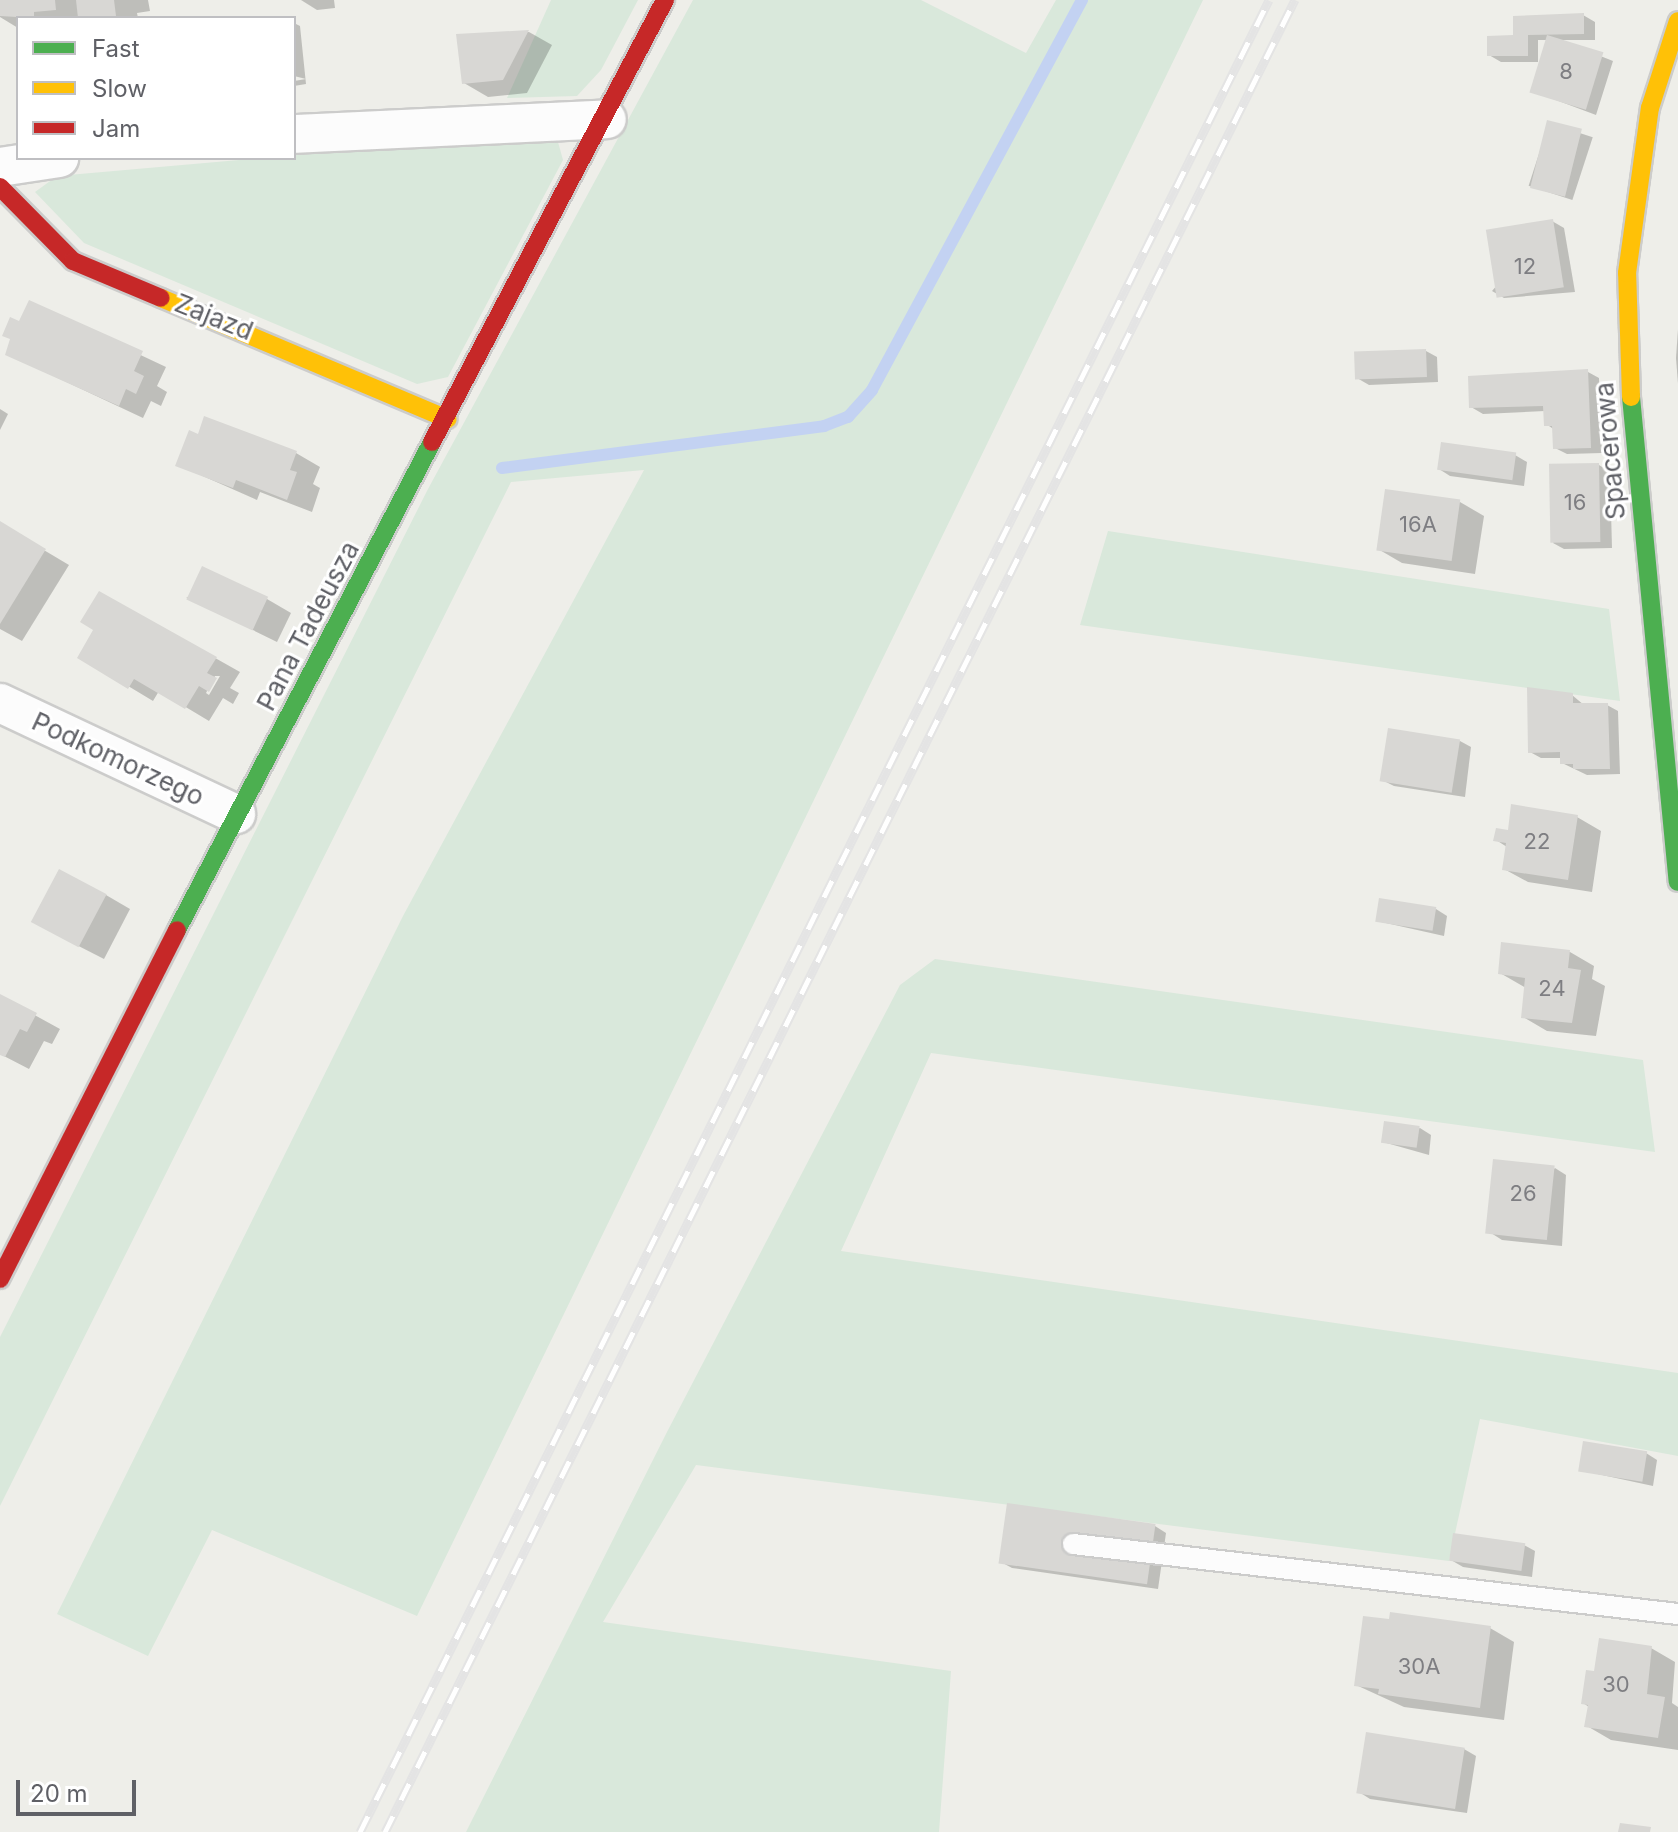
<!DOCTYPE html>
<style>
body{margin:0}
#map{position:relative;width:1678px;height:1832px;overflow:hidden;background:#eeeee9;font-family:Inter,sans-serif}
div>[style]{position:absolute}
.green>*{inset:0;background:#d9e8db}
.shadow>*{inset:0;background:#0003;transform-origin:0 0}
.stream>*{height:12px;margin:-6px;padding:0 6px;transform-origin:6px;border-radius:6px;background:#c3d2f2}
.building>*{inset:0;background:#d8d7d4;transform-origin:0 0}
.roads{filter:drop-shadow(2px 0 #cccccb) drop-shadow(-2px 0 #cccccb) drop-shadow(0 2px #cccccb) drop-shadow(0 -2px #cccccb)}
.lane>*{height:20px;margin:-10px;padding:0 10px;transform-origin:10px;border-radius:10px;background:#fcfcfc}
.street>*{height:38px;margin:-19px;padding:0 19px;transform-origin:19px;border-radius:19px;background:#fcfcfc}
.fast>*{height:18px;margin:-9px;padding:0 9px;transform-origin:9px;border-radius:9px;background:#4caf50}
.slow>*{height:18px;margin:-9px;padding:0 9px;transform-origin:9px;border-radius:9px;background:#ffc107}
.jam>*{height:18px;margin:-9px;padding:0 9px;transform-origin:9px;border-radius:9px;background:#c62828}
.rail>*{height:9px;margin-top:-4.5px;transform-origin:0;background:repeating-linear-gradient(90deg,#fff 0 18px,#e4e4e4 0 36px);box-sizing:border-box;border-block:2px solid #e4e4e4}
span{translate:-50% -50%;white-space:nowrap;text-align:center;line-height:1.15;-webkit-text-stroke:6px #fff;paint-order:stroke}
.number-label{font-size:22px;color:#7e7e82}
.number-label span{-webkit-text-stroke-width:0}
.street-label{font-size:26px;color:#5f6066}
.legend{position:absolute;left:16px;top:16px;width:280px;height:144px;box-sizing:border-box;background:#fff;border:2px solid #bfbfc2;margin:0;padding:10px 14px;list-style:none;font-size:24px;color:#5f6066}
.legend li{display:flex;align-items:center;gap:16px;height:40px}
.legend b{width:40px;border:2px solid #bfbfc2}
.scale{position:absolute;left:16px;top:1780px;width:120px;height:36px;box-sizing:border-box;border:4px solid #5f6066;border-top:0;padding-left:10px;font-size:24px;line-height:28px;white-space:nowrap;color:#5f6066;-webkit-text-stroke:6px #fff;paint-order:stroke}
</style>
<div id="map">
<div class="green">
<i style="clip-path:polygon(551px 0,638px 0,601px 70px,577px 96px,507px 98px)"></i>
<i style="clip-path:polygon(693px 0,921px 0,1026px 53px,1056px 0,1203px 0,417px 1616px,212px 1530px,148px 1656px,57px 1614px,403px 916px,644px 470px,511px 482px,0 1506px,0 1337px,428px 489px)"></i>
<i style="clip-path:polygon(532px 134px,558px 142px,563px 160px,448px 377px,417px 384px,84px 243px,35px 192px,57px 176px)"></i>
<i style="clip-path:polygon(1108px 531px,1609px 609px,1620px 701px,1080px 625px)"></i>
<i style="clip-path:polygon(935px 959px,1643px 1060px,1655px 1152px,931px 1053px,841px 1251px,1678px 1373px,1678px 1456px,1480px 1419px,1449px 1561px,696px 1465px,603px 1622px,951px 1671px,939px 1832px,466px 1832px,667px 1432px,900px 985px)"></i>
</div>
<div class="shadow">
<i style="clip-path:polygon(0 0,148px 0,150px 11px,137px 13px,138px 18px,18px 18px,18px 28px,0 17px)"></i>
<i style="clip-path:polygon(301px 0,334px 0,335px 8px,317px 10px)"></i>
<i style="clip-path:polygon(1583px 15px,1595px 22px,1595px 40px,1560px 40px,1613px 61px,1596px 115px,1532px 91px,1548px 40px,1538px 40px,1538px 62px,1501px 62px,1489px 55px,1515px 37px)"></i>
<i style="clip-path:polygon(294px 23px,300px 26px,306px 84px,294px 86px,294px 81px,306px 79px,294px 76px)"></i>
<i style="clip-path:polygon(529px 32px,552px 45px,527px 93px,488px 97px,464px 83px,458px 35px)"></i>
<i style="left:1549px;top:123px;width:46px;height:66px;rotate:18deg"></i>
<i style="clip-path:polygon(1552px 221px,1564px 228px,1575px 292px,1504px 298px,1492px 291px)"></i>
<i style="clip-path:polygon(30px 303px,166px 367px,157px 386px,167px 392px,161px 406px,151px 401px,143px 418px,7px 354px)"></i>
<i style="clip-path:polygon(1678px 329px,1678px 384px,1676px 358px)"></i>
<i style="clip-path:polygon(1426px 351px,1437px 357px,1438px 382px,1369px 385px,1357px 378px)"></i>
<i style="clip-path:polygon(1588px 372px,1599px 378px,1602px 453px,1567px 454px,1555px 448px,1555px 430px,1546px 424px,1545px 411px,1483px 414px,1471px 407px)"></i>
<i style="clip-path:polygon(0 409px,8px 414px,0 430px)"></i>
<i style="clip-path:polygon(296px 453px,320px 467px,313px 484px,320px 488px,312px 512px,260px 492px,257px 500px,178px 465px)"></i>
<i style="clip-path:polygon(1515px 455px,1527px 462px,1524px 486px,1450px 476px,1439px 469px)"></i>
<i style="clip-path:polygon(1599px 465px,1610px 472px,1612px 548px,1564px 549px,1553px 543px)"></i>
<i style="clip-path:polygon(1460px 502px,1484px 516px,1475px 574px,1402px 563px,1378px 549px)"></i>
<i style="clip-path:polygon(0 524px,69px 565px,22px 641px,0 629px)"></i>
<i style="clip-path:polygon(evenodd,100px 593px,240px 672px,230px 688px,239px 693px,233px 704px,223px 698px,209px 721px,159px 691px,153px 701px,80px 657px,96px 629px,100px 593px,215px 676px,220px 676px,209px 695px,206px 693px,215px 676px)"></i>
<i style="clip-path:polygon(186px 597px,267px 599px,291px 613px,277px 642px)"></i>
<i style="clip-path:polygon(1572px 695px,1584px 705px,1607px 705px,1618px 711px,1620px 774px,1587px 775px,1562px 763px,1562px 758px,1541px 758px,1530px 752px)"></i>
<i style="clip-path:polygon(1460px 741px,1471px 747px,1465px 797px,1394px 786px,1382px 780px)"></i>
<i style="clip-path:polygon(1577px 817px,1601px 831px,1592px 892px,1528px 882px,1504px 869px,1507px 847px,1496px 840px)"></i>
<i style="clip-path:polygon(106px 895px,130px 909px,104px 959px,57px 935px)"></i>
<i style="clip-path:polygon(1436px 909px,1447px 916px,1444px 936px,1377px 921px)"></i>
<i style="clip-path:polygon(1503px 944px,1570px 952px,1594px 966px,1592px 979px,1605px 986px,1596px 1036px,1547px 1031px,1523px 1017px,1526px 988px,1500px 973px)"></i>
<i style="clip-path:polygon(0 996px,60px 1029px,52px 1044px,44px 1041px,29px 1069px,0 1054px)"></i>
<i style="clip-path:polygon(1420px 1128px,1431px 1135px,1429px 1155px,1383px 1142px)"></i>
<i style="clip-path:polygon(1555px 1168px,1566px 1175px,1562px 1246px,1502px 1240px,1491px 1233px)"></i>
<i style="clip-path:polygon(1646px 1453px,1657px 1460px,1653px 1486px,1579px 1470px)"></i>
<i style="clip-path:polygon(1155px 1526px,1166px 1533px,1158px 1589px,1012px 1568px,1001px 1562px)"></i>
<i style="clip-path:polygon(1524px 1545px,1535px 1551px,1532px 1577px,1463px 1567px,1451px 1560px)"></i>
<i style="clip-path:polygon(1490px 1628px,1514px 1642px,1504px 1720px,1404px 1707px,1356px 1685px)"></i>
<i style="clip-path:polygon(1651px 1648px,1675px 1662px,1672px 1703px,1678px 1707px,1678px 1750px,1611px 1740px,1587px 1726px,1589px 1707px,1583px 1703px,1596px 1673px)"></i>
<i style="clip-path:polygon(1464px 1749px,1476px 1756px,1467px 1813px,1370px 1799px,1359px 1792px)"></i>
</div>
<div class="stream">
<i style="left:502px;top:468px;width:325px;rotate:-7.4deg"></i>
<i style="left:824px;top:426px;width:26px;rotate:-21deg"></i>
<i style="left:848px;top:417px;width:36px;rotate:-48deg"></i>
<i style="left:872px;top:390px;width:443px;rotate:-61.7deg"></i>
</div>
<div class="building">
<i style="clip-path:polygon(0 0,55px 0,56px 10px,34px 12px,34px 18px,0 16px)"></i>
<i style="clip-path:polygon(76px 0,114px 0,116px 16px,78px 18px)"></i>
<i style="clip-path:polygon(1584px 13px,1584px 34px,1528px 35px,1528px 56px,1487px 56px,1487px 36px,1513px 35px,1513px 16px)"></i>
<i style="clip-path:polygon(529px 30px,503px 80px,462px 84px,456px 34px)"></i>
<i style="left:1547px;top:35px;width:59px;height:60px;rotate:17deg"></i>
<i style="left:1547px;top:120px;width:36px;height:70px;rotate:14deg"></i>
<i style="left:1553px;top:219px;width:69px;height:68px;rotate:81deg"></i>
<i style="clip-path:polygon(29px 300px,143px 351px,134px 371px,144px 376px,136px 394px,126px 389px,119px 406px,5px 355px,10px 339px,2px 336px,10px 317px,19px 321px)"></i>
<i style="left:1426px;top:349px;width:28px;height:72px;rotate:88deg"></i>
<i style="clip-path:polygon(1588px 369px,1591px 448px,1553px 449px,1552px 426px,1544px 426px,1543px 406px,1469px 408px,1468px 376px)"></i>
<i style="clip-path:polygon(204px 416px,297px 451px,290px 470px,297px 472px,287px 500px,236px 480px,233px 488px,175px 466px,189px 430px,198px 434px)"></i>
<i style="left:1441px;top:442px;width:76px;height:28px;rotate:8deg"></i>
<i style="left:1599px;top:463px;width:79px;height:50px;rotate:89deg"></i>
<i style="left:1385px;top:489px;width:76px;height:62px;rotate:8deg"></i>
<i style="clip-path:polygon(0 521px,46px 549px,0 624px)"></i>
<i style="left:202px;top:566px;width:73px;height:37px;rotate:25deg"></i>
<i style="clip-path:polygon(99px 591px,217px 657px,207px 673px,217px 678px,209px 692px,199px 686px,185px 709px,134px 679px,128px 689px,77px 658px,93px 630px,80px 622px)"></i>
<i style="clip-path:polygon(1527px 687px,1573px 693px,1573px 703px,1608px 703px,1610px 769px,1573px 769px,1573px 764px,1560px 764px,1560px 752px,1528px 753px)"></i>
<i style="left:1388px;top:728px;width:73px;height:54px;rotate:9deg"></i>
<i style="clip-path:polygon(1511px 804px,1578px 815px,1568px 880px,1502px 870px,1506px 843px,1493px 841px,1496px 828px,1508px 830px)"></i>
<i style="left:59px;top:869px;width:54px;height:60px;rotate:28deg"></i>
<i style="left:1379px;top:898px;width:58px;height:24px;rotate:9deg"></i>
<i style="clip-path:polygon(1501px 942px,1570px 950px,1568px 968px,1581px 970px,1572px 1023px,1521px 1018px,1525px 978px,1498px 974px)"></i>
<i style="clip-path:polygon(0 994px,37px 1013px,27px 1032px,20px 1029px,5px 1057px,0 1055px)"></i>
<i style="left:1384px;top:1121px;width:36px;height:22px;rotate:8deg"></i>
<i style="left:1493px;top:1159px;width:62px;height:75px;rotate:6deg"></i>
<i style="left:1583px;top:1441px;width:65px;height:31px;rotate:9deg"></i>
<i style="left:1007px;top:1503px;width:150px;height:61px;rotate:8deg"></i>
<i style="left:1453px;top:1533px;width:73px;height:28px;rotate:8deg"></i>
<i style="clip-path:polygon(1390px 1612px,1491px 1626px,1480px 1708px,1378px 1694px,1379px 1689px,1354px 1686px,1363px 1616px,1389px 1619px)"></i>
<i style="clip-path:polygon(1599px 1638px,1652px 1646px,1647px 1694px,1665px 1697px,1658px 1738px,1584px 1727px,1588px 1705px,1581px 1704px,1586px 1670px,1594px 1671px)"></i>
<i style="left:1366px;top:1732px;width:100px;height:62px;rotate:9deg"></i>
<i style="clip-path:polygon(1620px 1823px,1651px 1827px,1650px 1832px,1618px 1832px)"></i>
</div>
<div class="roads">
<div class="lane">
<i style="left:1073px;top:1544px;width:609px;rotate:6.6deg"></i>
</div>
<div class="street">
<i style="left:294px;top:134px;width:313px;rotate:-2.7deg"></i>
<i style="left:0;top:167px;width:60px;rotate:-8.7deg"></i>
<i style="left:0;top:703px;width:261px;rotate:25.2deg"></i>
</div>
<div class="fast">
<i style="left:1631px;top:397px;width:487px;rotate:84.5deg"></i>
<i style="left:177px;top:930px;width:551px;rotate:-62.41deg"></i>
</div>
<div class="slow">
<i style="left:161px;top:298px;width:311px;rotate:22.9deg"></i>
<i style="left:1631px;top:397px;width:124px;rotate:-91.8deg"></i>
<i style="left:1627px;top:273px;width:167px;rotate:-82.1deg"></i>
<i style="left:1650px;top:108px;width:91px;rotate:-72.2deg"></i>
</div>
<div class="jam">
<i style="left:0;top:187px;width:104px;rotate:45.4deg"></i>
<i style="left:73px;top:261px;width:95px;rotate:22.8deg"></i>
<i style="left:432px;top:442px;width:500px;rotate:-62.2deg"></i>
<i style="left:0;top:1279px;width:391px;rotate:-63.1deg"></i>
</div>
</div>
<div class="rail">
<i style="left:360px;top:1832px;width:2045px;rotate:-63.61deg"></i>
<i style="left:385px;top:1832px;width:2046px;rotate:-63.59deg"></i>
</div>
<div class="number-label">
<span style="left:1566px;top:72px">8</span>
<span style="left:1525px;top:267px">12</span>
<span style="left:1575px;top:503px">16</span>
<span style="left:1418px;top:525px">16A</span>
<span style="left:1537px;top:842px">22</span>
<span style="left:1552px;top:989px">24</span>
<span style="left:1523px;top:1194px">26</span>
<span style="left:1419px;top:1667px">30A</span>
<span style="left:1616px;top:1685px">30</span>
</div>
<div class="street-label">
<span style="left:214px;top:317px;rotate:22deg">Zajazd</span>
<span style="left:1610px;top:451px;rotate:-95deg">Spacerowa</span>
<span style="left:308px;top:626px;rotate:-62deg">Pana Tadeusza</span>
<span style="left:118px;top:759px;rotate:25deg">Podkomorzego</span>
</div>
<ul class="legend">
<li><b style="height:10px;background:#4caf50"></b>Fast</li>
<li><b style="height:10px;background:#ffc107"></b>Slow</li>
<li><b style="height:10px;background:#c62828"></b>Jam</li>
</ul>
<div class="scale">20 m</div>
</div>
